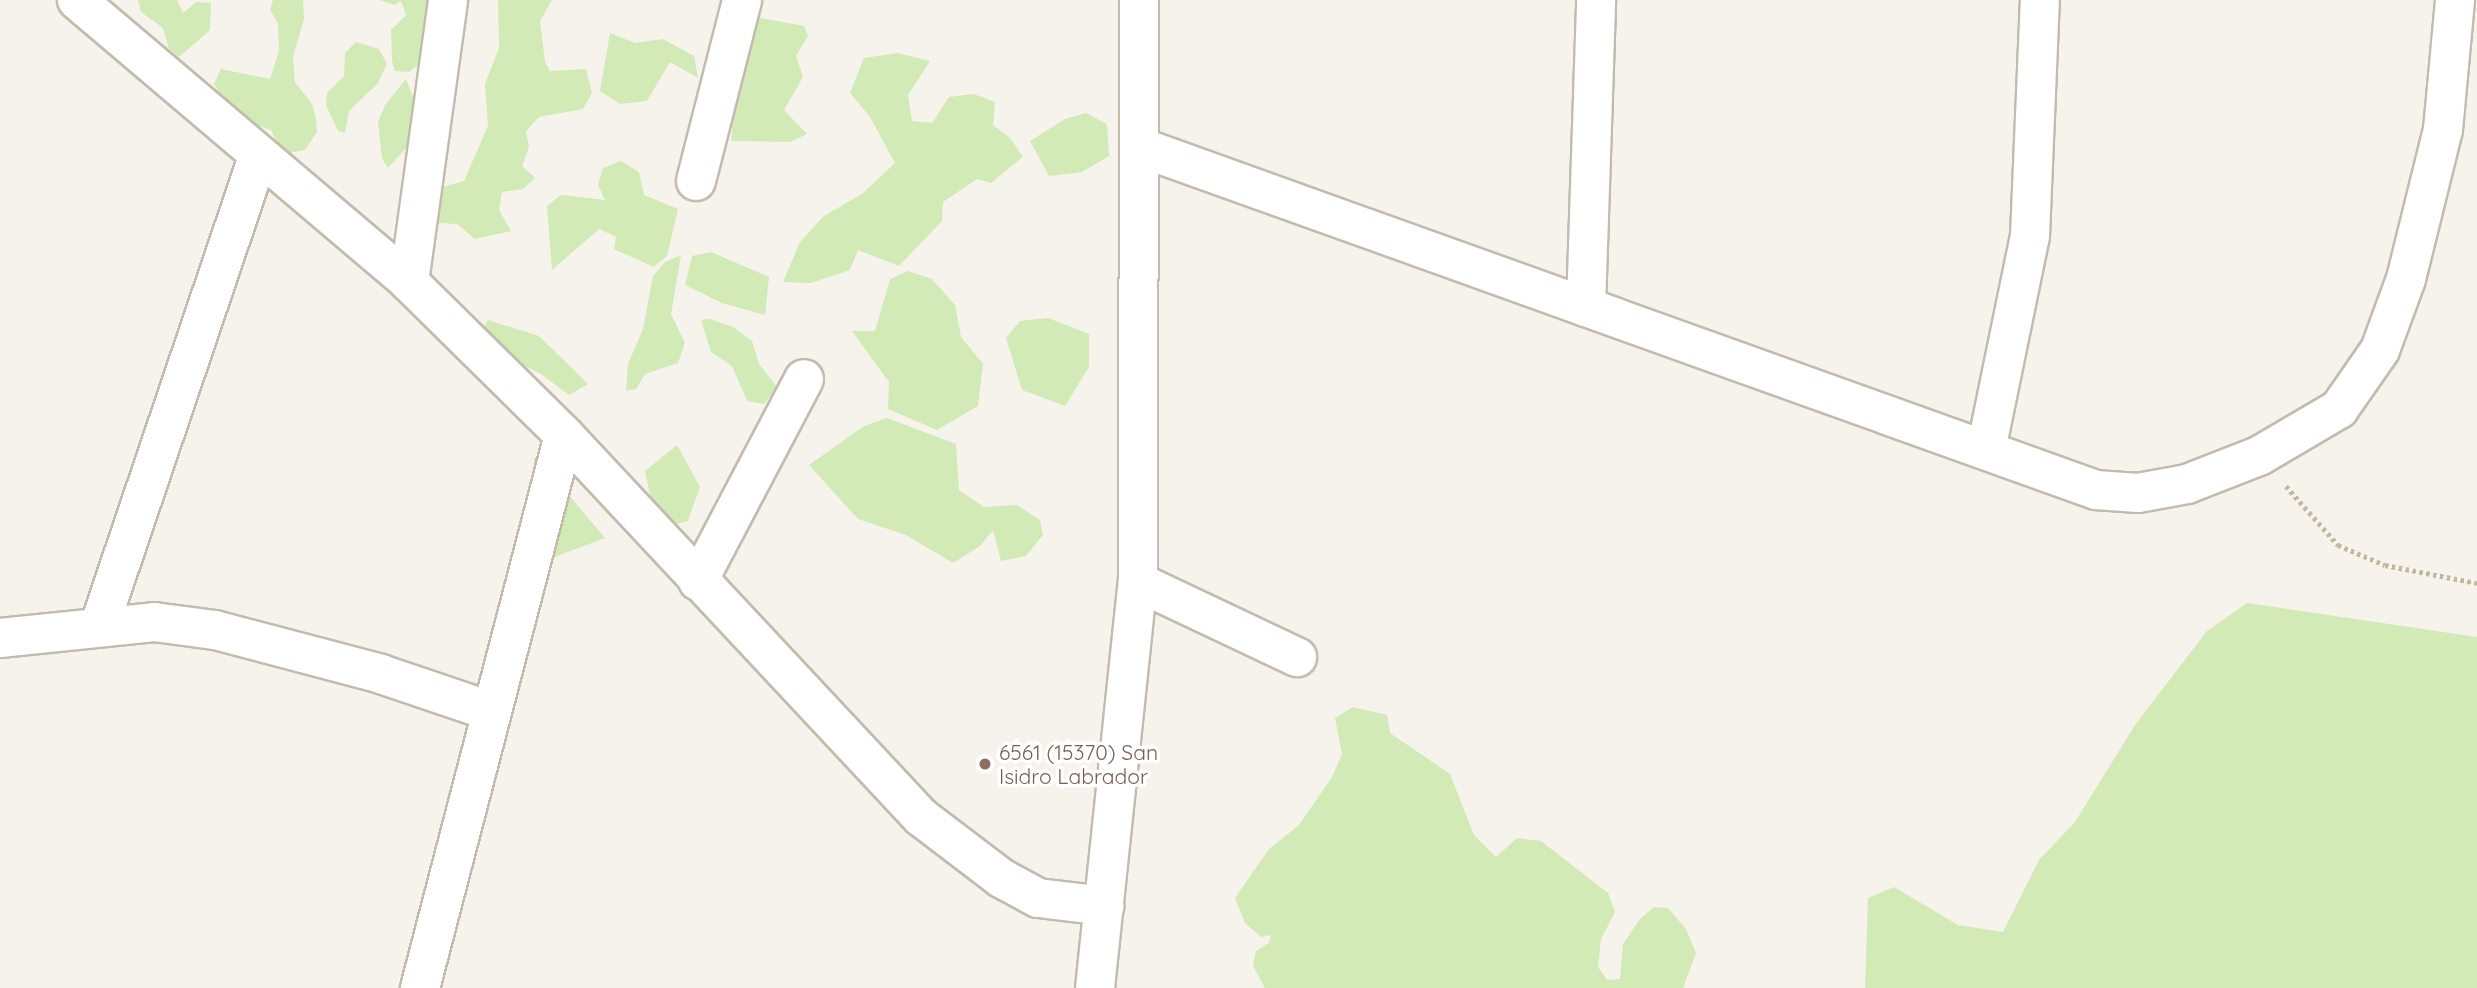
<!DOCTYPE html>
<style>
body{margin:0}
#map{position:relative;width:2477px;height:988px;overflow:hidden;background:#f6f3ec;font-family:Quicksand,sans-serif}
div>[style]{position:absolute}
.green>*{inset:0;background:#d2eab5}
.path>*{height:4.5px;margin-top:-2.25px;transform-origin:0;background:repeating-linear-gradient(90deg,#c4b79f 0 3.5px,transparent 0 7px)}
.roads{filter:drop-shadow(2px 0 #c2bbae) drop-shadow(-2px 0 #c2bbae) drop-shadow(0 2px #c2bbae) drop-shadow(0 -2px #c2bbae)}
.minor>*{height:38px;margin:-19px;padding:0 19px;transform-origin:19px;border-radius:19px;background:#fff}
.dots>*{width:19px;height:19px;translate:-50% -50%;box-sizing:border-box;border:4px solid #fff;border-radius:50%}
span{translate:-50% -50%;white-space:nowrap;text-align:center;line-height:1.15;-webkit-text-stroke:7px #fff;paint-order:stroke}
.education-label{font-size:21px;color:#785e54}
.left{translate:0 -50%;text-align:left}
</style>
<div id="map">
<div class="green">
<i style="clip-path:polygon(138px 0,177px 0,183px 13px,196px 2px,211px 3px,210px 30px,179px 57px,169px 49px,163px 28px,141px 12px)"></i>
<i style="clip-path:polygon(273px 0,303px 0,304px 19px,293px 57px,295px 82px,312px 104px,316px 119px,317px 132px,305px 150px,289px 153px,279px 146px,271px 130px,233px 117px,214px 84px,221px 69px,270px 79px,279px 51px,278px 24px,270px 9px)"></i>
<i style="clip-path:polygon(380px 0,436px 0,420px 63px,409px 72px,395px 71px,392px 61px,391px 30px,406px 15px,401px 1px,394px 5px)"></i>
<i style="clip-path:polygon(498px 0,552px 0,540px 21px,545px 62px,550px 71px,586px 69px,592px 93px,583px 109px,539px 117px,526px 131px,529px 147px,522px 166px,535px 178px,523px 189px,502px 192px,499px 210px,511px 231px,475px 239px,457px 224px,438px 223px,443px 187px,464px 181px,488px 126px,485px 84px,499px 48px)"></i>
<i style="clip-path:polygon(760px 18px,804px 26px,808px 36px,796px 56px,803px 77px,784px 110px,807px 134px,790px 142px,731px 141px,739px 36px)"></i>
<i style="clip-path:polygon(610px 33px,635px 43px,663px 39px,694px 56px,698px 78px,670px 62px,647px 101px,620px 104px,600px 91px)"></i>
<i style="clip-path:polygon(356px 42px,379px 49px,387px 64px,378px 83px,349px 111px,345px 133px,338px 131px,326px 105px,327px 93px,344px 76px,345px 53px)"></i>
<i style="clip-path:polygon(898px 53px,930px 61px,908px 95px,912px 121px,932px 123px,949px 97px,974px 94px,995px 102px,993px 125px,1010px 138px,1023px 157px,991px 183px,977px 179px,943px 202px,942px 221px,899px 266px,858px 250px,850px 270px,811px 283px,783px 282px,800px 242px,824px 216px,862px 194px,895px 163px,870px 117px,850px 93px,864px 58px)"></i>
<i style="clip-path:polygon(406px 79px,420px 115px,416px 137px,388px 168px,382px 158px,378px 122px,385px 105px)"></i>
<i style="clip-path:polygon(1086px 113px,1107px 124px,1109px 156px,1082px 172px,1049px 176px,1030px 141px,1065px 119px)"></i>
<i style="clip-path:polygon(621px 161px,639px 172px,644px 195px,678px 209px,667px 256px,654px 267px,614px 249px,616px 237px,599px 229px,552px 270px,547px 206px,561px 195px,605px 200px,598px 185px,603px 168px)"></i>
<i style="clip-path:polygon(711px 252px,769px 277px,765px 315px,722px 303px,685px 285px,692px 256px)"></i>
<i style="clip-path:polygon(681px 255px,671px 314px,685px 343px,678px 363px,645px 374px,636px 389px,626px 391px,628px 364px,643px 329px,653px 276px,665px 262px)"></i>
<i style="clip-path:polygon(908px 271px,932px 279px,955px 305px,961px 337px,983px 364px,978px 406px,937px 430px,888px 409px,889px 382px,852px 331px,875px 331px,890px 279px)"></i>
<i style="clip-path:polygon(1048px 318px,1089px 334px,1089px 367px,1065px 406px,1022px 390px,1006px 338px,1020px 321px)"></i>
<i style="clip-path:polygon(710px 319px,733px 327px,752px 341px,759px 364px,777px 387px,764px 404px,747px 401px,732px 366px,711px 352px,701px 320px)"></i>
<i style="clip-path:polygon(488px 320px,539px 336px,588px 384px,569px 395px,541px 374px,474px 341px)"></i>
<i style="clip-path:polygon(887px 418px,956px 444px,959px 490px,984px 507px,1017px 505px,1040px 520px,1043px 535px,1026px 556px,1001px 561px,993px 530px,980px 546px,953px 563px,906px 535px,858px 519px,809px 465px,864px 426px)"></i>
<i style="clip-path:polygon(677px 445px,700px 487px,688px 521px,670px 526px,653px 510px,645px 471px)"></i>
<i style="clip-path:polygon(534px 457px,540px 461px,605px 538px,544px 561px,536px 560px)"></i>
<i style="clip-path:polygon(2247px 603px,2477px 637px,2477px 988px,1865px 988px,1868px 898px,1894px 887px,1958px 925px,2003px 932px,2039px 860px,2075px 822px,2135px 725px,2207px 631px)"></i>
<i style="clip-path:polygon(1353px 707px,1387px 715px,1390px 733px,1450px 774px,1474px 835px,1496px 857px,1517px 838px,1541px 841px,1608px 893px,1615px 912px,1601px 939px,1598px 967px,1607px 980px,1620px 979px,1623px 944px,1640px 919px,1654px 907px,1668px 908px,1686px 929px,1696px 953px,1683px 988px,1265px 988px,1253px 966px,1256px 951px,1269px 943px,1271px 935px,1261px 937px,1245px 923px,1235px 898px,1269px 849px,1299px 825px,1332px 777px,1342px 754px,1335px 718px)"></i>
</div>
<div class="path">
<i style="left:2286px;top:486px;width:79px;rotate:48.6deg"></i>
<i style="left:2338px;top:545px;width:51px;rotate:23.1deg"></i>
<i style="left:2385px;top:565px;width:94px;rotate:11.1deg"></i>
</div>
<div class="roads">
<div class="minor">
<i style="left:77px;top:0;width:436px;rotate:40.3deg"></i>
<i style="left:409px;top:282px;width:218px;rotate:44.6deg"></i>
<i style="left:564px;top:435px;width:523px;rotate:46.94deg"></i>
<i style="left:921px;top:817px;width:101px;rotate:37.3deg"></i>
<i style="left:1001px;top:878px;width:42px;rotate:28.4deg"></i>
<i style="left:1038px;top:898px;width:67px;rotate:6.8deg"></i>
<i style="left:1140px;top:147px;width:1016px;rotate:19.74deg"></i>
<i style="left:2096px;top:490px;width:42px;rotate:4.1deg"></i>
<i style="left:2138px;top:493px;width:50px;rotate:-10.4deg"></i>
<i style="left:2187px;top:484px;width:77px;rotate:-21.3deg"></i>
<i style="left:2259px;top:456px;width:93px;rotate:-30.4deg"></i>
<i style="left:2339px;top:409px;width:72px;rotate:-55.2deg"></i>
<i style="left:2380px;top:350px;width:76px;rotate:-69.9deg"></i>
<i style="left:2406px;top:279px;width:154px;rotate:-76.1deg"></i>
<i style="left:2443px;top:130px;width:131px;rotate:-84.7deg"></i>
<i style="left:696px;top:181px;width:187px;rotate:-75.7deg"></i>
<i style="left:409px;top:282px;width:285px;rotate:-82.1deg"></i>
<i style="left:1586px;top:307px;width:307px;rotate:-88.1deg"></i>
<i style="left:1986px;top:450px;width:218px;rotate:-78.4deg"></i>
<i style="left:2030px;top:236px;width:236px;rotate:-87.6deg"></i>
<i style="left:698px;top:581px;width:228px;rotate:-62.3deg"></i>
<i style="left:1138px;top:582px;width:176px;rotate:25.3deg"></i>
<i style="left:99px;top:627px;width:498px;rotate:-71.3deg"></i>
<i style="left:0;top:638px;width:155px;rotate:-5.9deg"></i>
<i style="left:154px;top:622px;width:62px;rotate:7.5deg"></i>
<i style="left:215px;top:630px;width:172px;rotate:14.8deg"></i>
<i style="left:381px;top:674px;width:115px;rotate:18.7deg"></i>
<i style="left:420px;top:988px;width:571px;rotate:-75.4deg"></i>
<i style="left:1095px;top:988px;width:408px;rotate:-84deg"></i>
<i style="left:1138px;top:582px;width:582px;rotate:-89.9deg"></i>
</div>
</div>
<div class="dots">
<i style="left:985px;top:764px;background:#8d6e63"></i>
</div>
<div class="education-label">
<span class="left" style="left:999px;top:764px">6561 (15370) San<br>Isidro Labrador</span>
</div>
</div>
